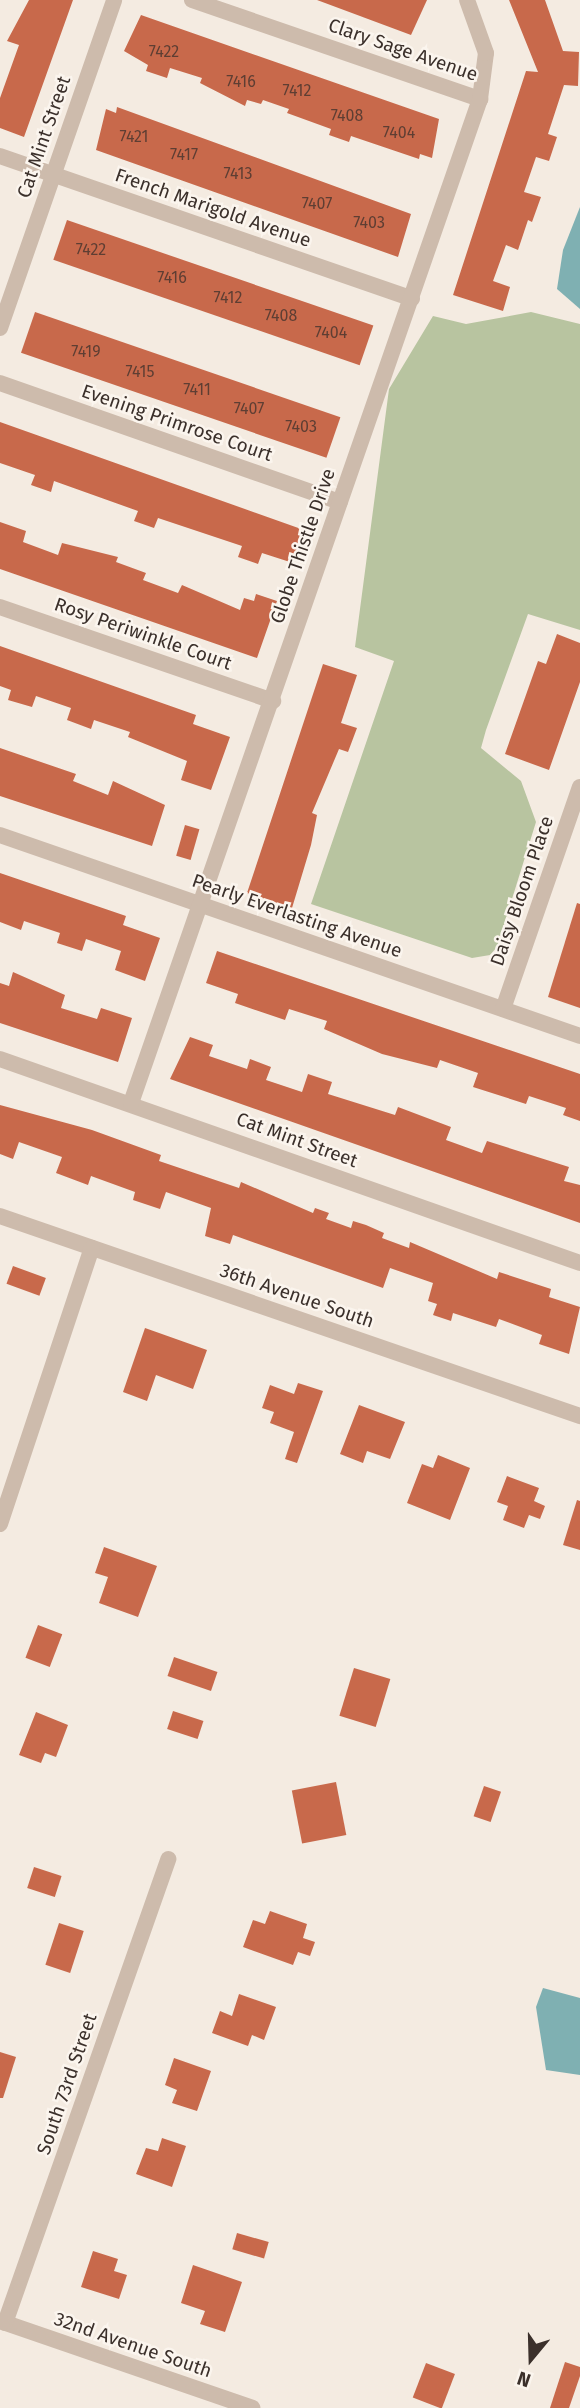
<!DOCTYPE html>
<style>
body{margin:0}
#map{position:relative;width:580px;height:2408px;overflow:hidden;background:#f4ebe1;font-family:"Fira Sans",sans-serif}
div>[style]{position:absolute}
.green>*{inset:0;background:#b8c4a0}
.water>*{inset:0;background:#7fb0b2}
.building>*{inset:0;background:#c8694b;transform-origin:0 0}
.minor>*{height:16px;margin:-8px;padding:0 8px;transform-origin:8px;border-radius:8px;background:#cdbbac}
span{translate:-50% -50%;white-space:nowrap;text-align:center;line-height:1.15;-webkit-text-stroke:5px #fbf5ee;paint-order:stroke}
.number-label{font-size:16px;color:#5e3e33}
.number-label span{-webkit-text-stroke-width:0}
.street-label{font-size:19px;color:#3b302b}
.north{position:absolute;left:496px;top:2324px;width:70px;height:70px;-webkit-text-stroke:5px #fbf5ee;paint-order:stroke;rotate:199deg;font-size:19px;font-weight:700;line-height:28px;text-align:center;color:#3b302b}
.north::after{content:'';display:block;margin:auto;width:24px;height:32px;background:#3b302b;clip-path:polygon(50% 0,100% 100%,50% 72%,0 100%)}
</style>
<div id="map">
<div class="green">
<i style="clip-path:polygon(531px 312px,580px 324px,580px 630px,528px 614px,486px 730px,481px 748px,521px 781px,536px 822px,497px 947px,490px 955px,472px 958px,311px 904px,394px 661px,355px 647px,389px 389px,433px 316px,466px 324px)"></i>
</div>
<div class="water">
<i style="clip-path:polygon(580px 207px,580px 309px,557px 289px,563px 250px)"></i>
<i style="clip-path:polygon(543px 1988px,580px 1998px,580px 2075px,546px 2070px,536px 2007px)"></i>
</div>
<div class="building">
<i style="clip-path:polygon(29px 0,73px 0,24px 137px,0 128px,0 98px,19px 45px,7px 41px)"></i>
<i style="clip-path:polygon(317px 0,427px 0,411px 35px)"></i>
<i style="clip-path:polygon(509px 0,545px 0,563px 51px,579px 52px,578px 86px,564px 85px,548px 134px,557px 137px,549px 161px,536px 157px,524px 192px,541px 197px,532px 222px,528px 220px,518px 250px,506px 245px,493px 281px,510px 287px,503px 311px,453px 295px,526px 71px,538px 72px)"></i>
<i style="clip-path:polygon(141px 15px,439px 119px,432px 158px,420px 154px,419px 159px,351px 136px,349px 142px,329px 135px,331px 129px,287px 113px,289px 109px,263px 100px,261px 104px,247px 100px,245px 106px,200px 83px,202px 78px,170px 68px,167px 78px,146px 71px,148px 65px,124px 51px)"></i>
<i style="clip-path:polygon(117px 107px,411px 214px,398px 257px,96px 150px,106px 109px,116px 113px)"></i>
<i style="left:67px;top:220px;width:324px;height:42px;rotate:19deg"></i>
<i style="left:35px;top:312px;width:323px;height:43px;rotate:19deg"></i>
<i style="clip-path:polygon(0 422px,304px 530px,293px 563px,262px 553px,258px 564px,238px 557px,242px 546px,158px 518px,154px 528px,134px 521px,138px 511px,54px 481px,51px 492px,31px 485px,35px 475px,0 463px)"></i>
<i style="clip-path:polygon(0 522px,26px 531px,23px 542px,58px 555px,62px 543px,118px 557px,116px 562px,146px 573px,143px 580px,178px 593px,182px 585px,240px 610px,244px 598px,254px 601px,256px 594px,277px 601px,257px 658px,0 569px)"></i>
<i style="clip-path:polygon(557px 634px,580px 643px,580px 682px,549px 770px,505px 754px,538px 661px,546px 664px)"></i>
<i style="clip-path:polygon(0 646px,196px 715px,193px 724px,230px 737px,211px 790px,181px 780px,187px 761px,128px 737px,130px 732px,94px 720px,91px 729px,67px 720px,71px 708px,36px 696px,32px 707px,8px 700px,11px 690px,0 686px)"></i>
<i style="clip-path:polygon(323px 664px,357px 675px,341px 723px,357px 728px,348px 752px,339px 749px,312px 813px,317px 815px,311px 845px,292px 908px,247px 893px)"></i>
<i style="clip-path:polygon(0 748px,76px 774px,73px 781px,108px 795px,113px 781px,165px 805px,152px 846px,0 796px)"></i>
<i style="left:185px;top:825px;width:15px;height:32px;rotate:16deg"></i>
<i style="clip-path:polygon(0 873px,126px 916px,123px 925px,160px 938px,145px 981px,115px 970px,121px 951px,86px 939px,82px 951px,57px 943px,60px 933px,24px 921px,21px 930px,0 922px)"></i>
<i style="clip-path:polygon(577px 903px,580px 904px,580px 1008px,548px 997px)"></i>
<i style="clip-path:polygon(217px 951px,580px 1074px,580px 1121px,563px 1115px,566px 1108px,529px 1096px,526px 1104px,473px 1087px,478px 1073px,440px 1060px,437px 1068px,382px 1054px,324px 1029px,327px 1021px,289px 1009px,285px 1020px,235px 1003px,238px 994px,206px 983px)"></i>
<i style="clip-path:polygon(13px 972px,65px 995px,61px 1008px,97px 1019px,101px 1008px,132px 1018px,118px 1062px,0 1023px,0 983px,9px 986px)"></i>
<i style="clip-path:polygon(190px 1037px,213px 1045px,209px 1056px,247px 1069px,250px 1059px,271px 1067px,266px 1080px,302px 1092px,308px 1074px,332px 1082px,328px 1094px,395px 1115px,398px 1107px,451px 1127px,446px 1140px,482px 1153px,487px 1141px,569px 1167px,564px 1181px,580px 1185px,580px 1223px,170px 1079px)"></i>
<i style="clip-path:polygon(0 1105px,92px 1130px,161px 1155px,159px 1161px,239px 1188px,241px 1182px,313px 1213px,315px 1208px,329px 1213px,326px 1219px,351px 1228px,353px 1221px,366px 1225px,384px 1233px,382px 1238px,409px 1248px,410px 1242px,497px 1279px,499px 1272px,551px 1289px,549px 1297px,580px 1307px,569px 1354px,539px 1344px,542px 1335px,499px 1319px,496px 1327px,453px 1313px,451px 1321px,433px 1315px,437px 1304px,428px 1301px,433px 1283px,390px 1268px,383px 1288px,233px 1235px,230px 1244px,205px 1236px,211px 1208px,166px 1192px,160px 1209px,133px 1200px,135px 1192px,91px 1176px,88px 1185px,56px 1173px,62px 1157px,19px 1142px,13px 1159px,0 1154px)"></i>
<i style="left:13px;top:1266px;width:35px;height:19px;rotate:20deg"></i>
<i style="clip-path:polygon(145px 1328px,207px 1350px,193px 1389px,156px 1375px,147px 1401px,123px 1392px)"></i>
<i style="clip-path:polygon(298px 1383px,323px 1391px,297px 1463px,285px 1459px,294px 1432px,270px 1423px,274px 1412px,262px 1408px,270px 1385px,294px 1394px)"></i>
<i style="clip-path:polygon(359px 1405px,405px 1422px,390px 1459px,367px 1451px,363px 1463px,340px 1454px)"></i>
<i style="clip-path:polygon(438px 1455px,470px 1468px,450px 1520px,407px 1503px,422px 1464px,433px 1468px)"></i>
<i style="clip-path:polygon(507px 1476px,539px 1488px,534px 1501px,545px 1506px,540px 1519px,529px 1515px,524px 1528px,503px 1520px,508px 1506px,497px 1502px)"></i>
<i style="clip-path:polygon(577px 1500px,580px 1501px,580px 1550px,563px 1545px)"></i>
<i style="clip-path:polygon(104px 1547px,157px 1566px,138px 1617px,99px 1603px,108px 1577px,95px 1573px)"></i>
<i style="left:38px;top:1625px;width:26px;height:35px;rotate:21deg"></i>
<i style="left:174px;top:1657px;width:46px;height:20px;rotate:19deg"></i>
<i style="left:354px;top:1668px;width:38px;height:50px;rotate:17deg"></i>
<i style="left:173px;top:1711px;width:32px;height:19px;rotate:18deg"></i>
<i style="clip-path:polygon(36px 1712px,68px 1725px,56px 1757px,45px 1753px,41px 1763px,19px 1755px)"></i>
<i style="left:336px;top:1782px;width:54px;height:45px;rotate:79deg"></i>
<i style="left:484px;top:1786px;width:18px;height:32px;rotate:19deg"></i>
<i style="left:34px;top:1867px;width:29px;height:22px;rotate:18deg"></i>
<i style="clip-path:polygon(270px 1911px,307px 1924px,303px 1938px,315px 1942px,310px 1956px,298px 1952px,293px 1965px,243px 1947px,253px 1920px,265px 1924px)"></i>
<i style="left:59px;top:1923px;width:26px;height:44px;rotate:18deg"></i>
<i style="clip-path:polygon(239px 1994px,276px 2007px,264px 2040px,252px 2035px,248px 2046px,212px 2033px,220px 2011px,232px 2016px)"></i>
<i style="clip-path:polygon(0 2052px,16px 2057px,3px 2098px,0 2098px)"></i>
<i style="clip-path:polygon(174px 2058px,211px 2071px,197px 2111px,172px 2103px,177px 2090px,165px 2085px)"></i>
<i style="clip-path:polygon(162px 2138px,186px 2146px,172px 2187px,136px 2174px,146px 2148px,158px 2151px)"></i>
<i style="left:237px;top:2233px;width:33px;height:17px;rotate:16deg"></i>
<i style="clip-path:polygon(93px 2251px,118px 2259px,114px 2271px,127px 2275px,119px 2299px,81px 2287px)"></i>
<i style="clip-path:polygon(193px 2265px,242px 2282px,225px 2332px,200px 2324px,205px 2311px,181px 2303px)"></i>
<i style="clip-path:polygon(565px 2362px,580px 2367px,580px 2376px,569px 2408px,550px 2408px)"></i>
<i style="left:426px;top:2363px;width:31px;height:37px;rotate:21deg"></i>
</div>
<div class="minor">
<i style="left:192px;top:0;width:305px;rotate:19deg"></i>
<i style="left:0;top:156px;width:436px;rotate:19.1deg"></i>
<i style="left:0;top:328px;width:347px;rotate:-70.8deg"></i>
<i style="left:0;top:383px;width:360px;rotate:19.3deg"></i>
<i style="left:0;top:607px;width:289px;rotate:19deg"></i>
<i style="left:0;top:835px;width:614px;rotate:19.11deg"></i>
<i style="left:503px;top:1009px;width:235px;rotate:-70.9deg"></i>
<i style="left:0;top:1059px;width:615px;rotate:19.38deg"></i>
<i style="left:131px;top:1103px;width:1063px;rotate:-70.83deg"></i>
<i style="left:480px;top:99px;width:46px;rotate:-82.6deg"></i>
<i style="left:486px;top:53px;width:56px;rotate:-109.7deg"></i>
<i style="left:0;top:1216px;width:614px;rotate:19.03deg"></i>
<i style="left:0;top:1524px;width:291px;rotate:-71.6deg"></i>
<i style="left:0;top:2321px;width:267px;rotate:19deg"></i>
<i style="left:5px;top:2323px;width:492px;rotate:-70.6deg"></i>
</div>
<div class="number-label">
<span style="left:164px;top:52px">7422</span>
<span style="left:241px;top:82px">7416</span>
<span style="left:297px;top:91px">7412</span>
<span style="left:347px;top:116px">7408</span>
<span style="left:399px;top:133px">7404</span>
<span style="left:134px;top:137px">7421</span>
<span style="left:184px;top:155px">7417</span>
<span style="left:238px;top:174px">7413</span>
<span style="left:317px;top:204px">7407</span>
<span style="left:369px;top:223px">7403</span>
<span style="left:91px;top:250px">7422</span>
<span style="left:172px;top:278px">7416</span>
<span style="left:228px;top:298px">7412</span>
<span style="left:281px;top:316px">7408</span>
<span style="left:331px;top:333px">7404</span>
<span style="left:86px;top:352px">7419</span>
<span style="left:140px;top:372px">7415</span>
<span style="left:197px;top:390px">7411</span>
<span style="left:249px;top:409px">7407</span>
<span style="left:301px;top:427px">7403</span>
</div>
<div class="street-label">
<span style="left:403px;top:50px;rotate:19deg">Clary Sage Avenue</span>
<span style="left:44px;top:137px;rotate:-71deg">Cat Mint Street</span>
<span style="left:213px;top:208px;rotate:19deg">French Marigold Avenue</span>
<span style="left:177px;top:423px;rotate:19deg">Evening Primrose Court</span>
<span style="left:303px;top:546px;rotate:-71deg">Globe Thistle Drive</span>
<span style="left:143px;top:634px;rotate:19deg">Rosy Periwinkle Court</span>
<span style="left:522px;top:891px;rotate:-71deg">Daisy Bloom Place</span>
<span style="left:297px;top:916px;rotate:19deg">Pearly Everlasting Avenue</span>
<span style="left:297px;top:1140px;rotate:20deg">Cat Mint Street</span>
<span style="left:297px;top:1296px;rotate:19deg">36th Avenue South</span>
<span style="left:67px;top:2084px;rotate:-71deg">South 73rd Street</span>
<span style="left:133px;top:2345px;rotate:19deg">32nd Avenue South</span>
</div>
<div class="north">N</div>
</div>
